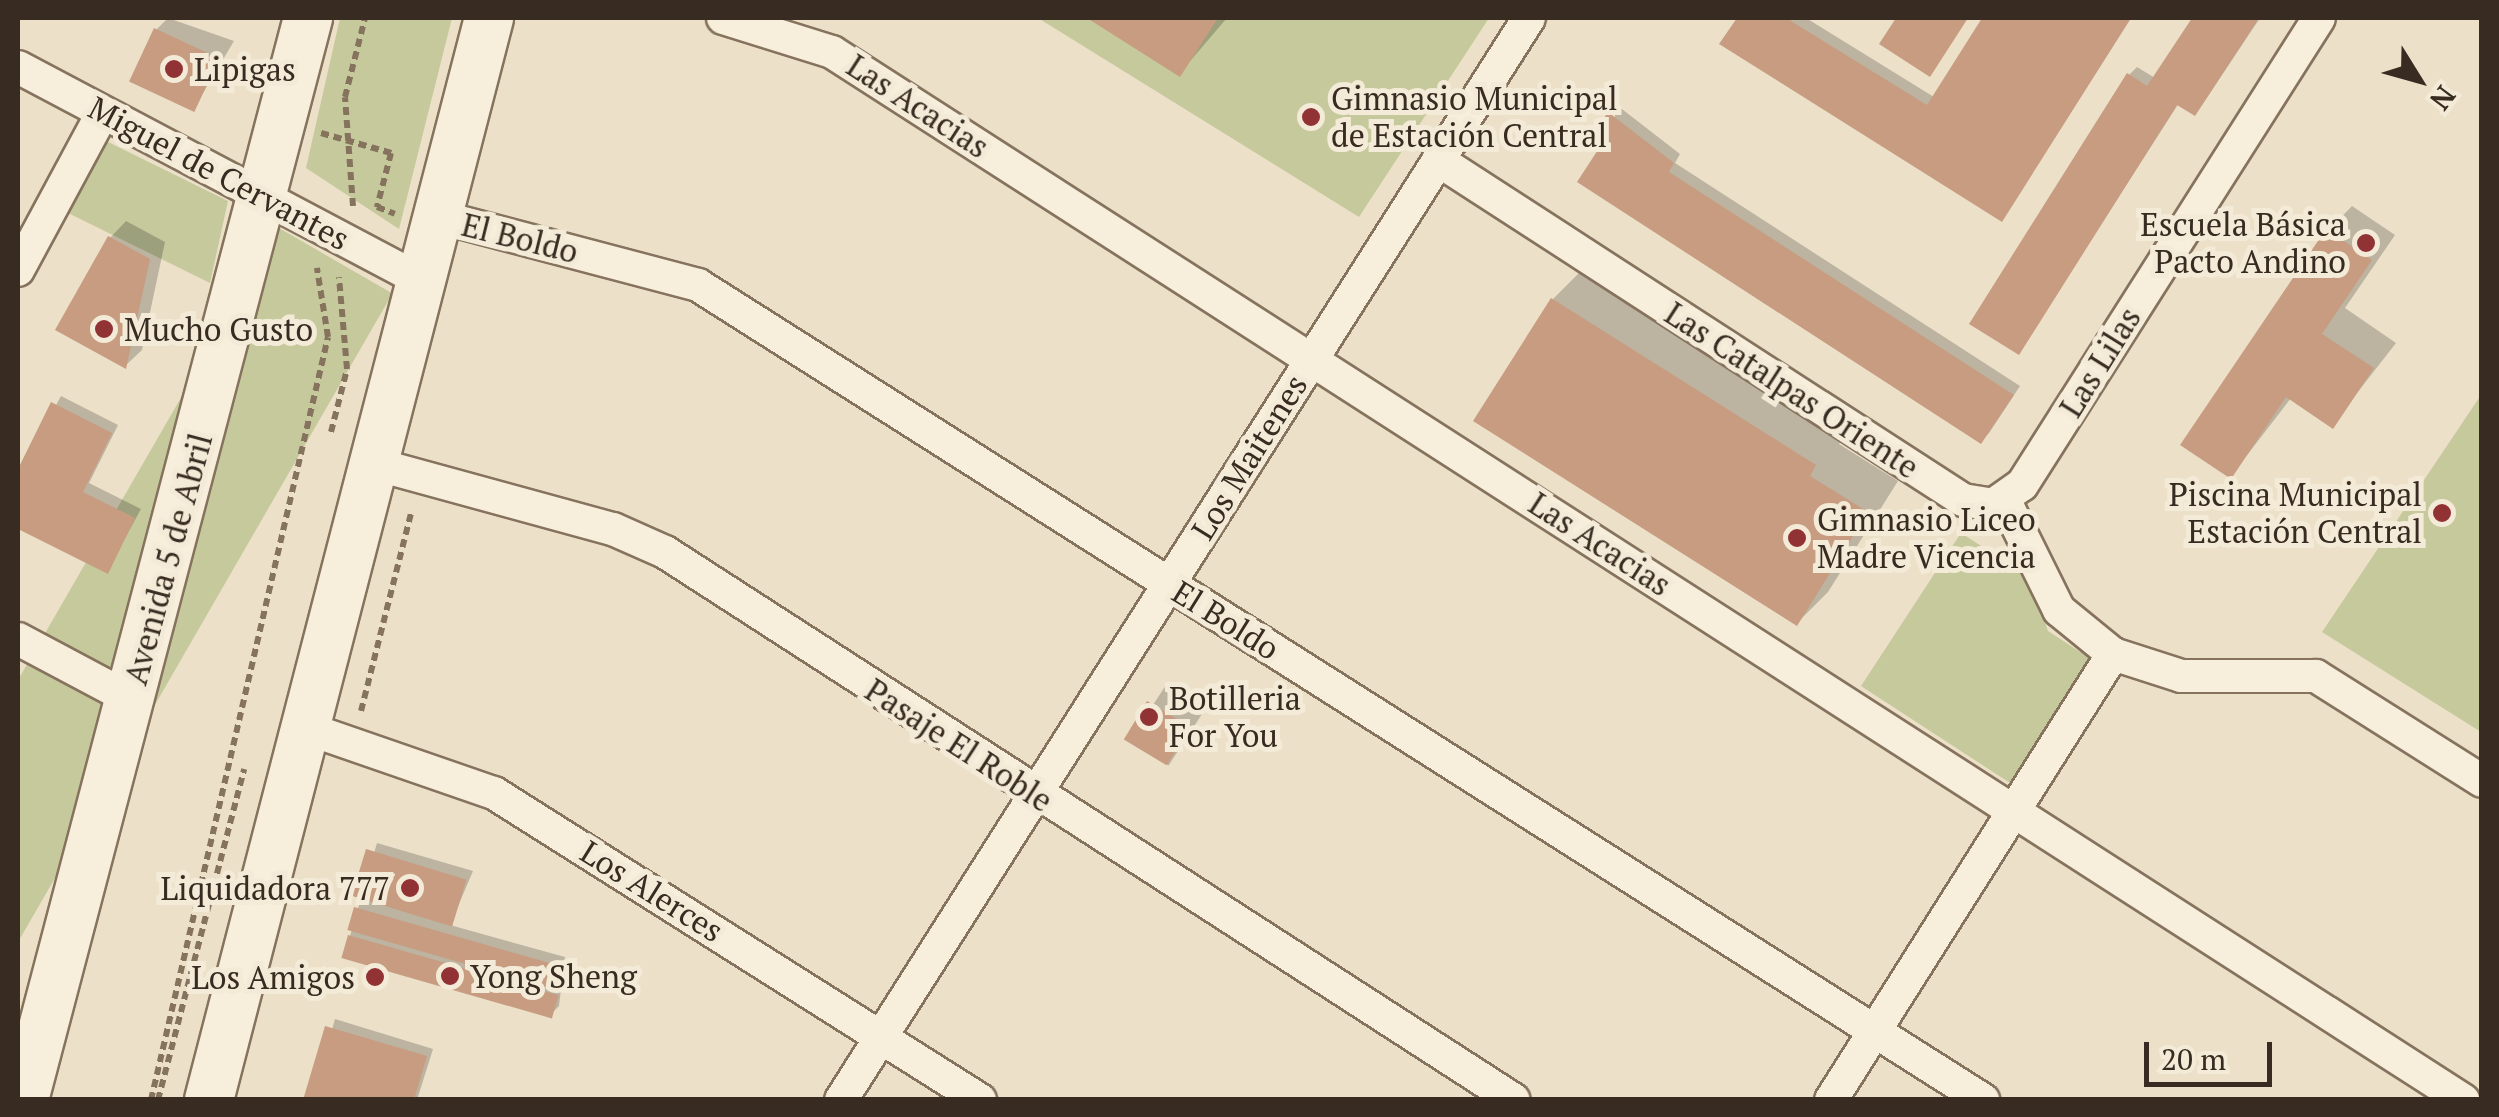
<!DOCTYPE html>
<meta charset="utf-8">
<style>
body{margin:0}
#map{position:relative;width:2499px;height:1117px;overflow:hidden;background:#ece0c8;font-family:"PT Serif",serif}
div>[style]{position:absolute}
.green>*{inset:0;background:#c5c99c;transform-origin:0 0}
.shadow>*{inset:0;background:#0003;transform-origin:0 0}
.building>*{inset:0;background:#c79c80;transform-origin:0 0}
.path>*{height:6px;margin-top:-3px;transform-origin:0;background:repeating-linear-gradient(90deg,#86735e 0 8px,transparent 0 13px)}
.roads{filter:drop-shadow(2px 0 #86735e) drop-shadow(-2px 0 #86735e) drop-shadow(0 2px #86735e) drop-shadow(0 -2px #86735e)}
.street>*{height:32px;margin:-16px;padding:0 16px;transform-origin:16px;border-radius:16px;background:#f7eedb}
.secondary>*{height:48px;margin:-24px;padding:0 24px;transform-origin:24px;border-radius:24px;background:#f7eedb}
.dots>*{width:28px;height:28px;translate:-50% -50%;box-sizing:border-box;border:5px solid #f3ebd7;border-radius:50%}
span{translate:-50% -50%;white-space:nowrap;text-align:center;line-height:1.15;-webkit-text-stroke:10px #f3ebd7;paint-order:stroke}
.poi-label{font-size:32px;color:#382b21}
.left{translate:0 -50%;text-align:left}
.right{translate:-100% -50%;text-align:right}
.street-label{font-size:32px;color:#382b21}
.frame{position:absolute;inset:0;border:20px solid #382b21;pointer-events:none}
.north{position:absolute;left:2369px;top:30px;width:100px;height:100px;-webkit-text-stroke:8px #f3ebd7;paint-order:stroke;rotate:127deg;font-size:28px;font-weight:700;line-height:40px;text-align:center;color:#382b21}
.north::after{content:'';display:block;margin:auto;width:35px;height:45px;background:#382b21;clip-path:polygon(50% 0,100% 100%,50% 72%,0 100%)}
.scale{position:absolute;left:2144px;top:1042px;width:128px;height:45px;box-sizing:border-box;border:5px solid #382b21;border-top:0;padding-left:12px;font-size:30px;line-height:35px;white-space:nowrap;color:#382b21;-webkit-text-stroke:8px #f3ebd7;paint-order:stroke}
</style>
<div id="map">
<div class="green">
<i style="clip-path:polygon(340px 18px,452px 18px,399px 229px,306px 168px)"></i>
<i style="clip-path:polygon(1038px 18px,1489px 18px,1359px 217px)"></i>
<i style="clip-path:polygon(102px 139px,228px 201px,210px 283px,60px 209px)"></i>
<i style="left:279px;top:228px;width:131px;height:901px;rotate:30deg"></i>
<i style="clip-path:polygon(2481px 395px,2481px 732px,2322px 632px)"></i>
<i style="clip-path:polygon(1961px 533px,2028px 576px,2048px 631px,2091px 659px,2010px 783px,1861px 686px)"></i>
</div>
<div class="shadow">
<i style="clip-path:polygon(168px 18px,234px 41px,194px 108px,156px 30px)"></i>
<i style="clip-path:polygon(1092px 18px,1227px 18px,1179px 74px)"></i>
<i style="clip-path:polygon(1740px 18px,1806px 18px,1934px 97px,1985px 18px,2131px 18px,2002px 219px,1722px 43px)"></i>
<i style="clip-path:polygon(2195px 18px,2260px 18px,2202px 105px,2179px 103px,2019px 352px,2129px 75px,2137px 67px,2155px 78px)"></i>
<i style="clip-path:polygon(1618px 106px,1680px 154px,1675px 163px,2020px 386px,1989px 433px,1981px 441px,1608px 138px)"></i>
<i style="clip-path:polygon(2352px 206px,2395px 235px,2345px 308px,2396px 343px,2332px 425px,2291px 398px,2231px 476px,2328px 231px)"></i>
<i style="clip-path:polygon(126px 221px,165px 242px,142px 350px,125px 366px,110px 238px)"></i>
<i style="clip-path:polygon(1584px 268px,1846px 433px,1839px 444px,1898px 481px,1828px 592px,1797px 623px,1553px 299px)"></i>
<i style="clip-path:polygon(61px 396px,118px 425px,89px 483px,141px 509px,107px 571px,18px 527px,18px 475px)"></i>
<i style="left:1166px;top:685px;width:46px;height:66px;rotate:33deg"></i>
<i style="clip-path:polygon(377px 843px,473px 871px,450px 925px,565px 957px,559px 1006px,551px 1014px,350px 936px)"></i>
<i style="clip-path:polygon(335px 1019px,433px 1049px,417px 1100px,312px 1100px)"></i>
</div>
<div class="building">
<i style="clip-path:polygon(1087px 18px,1218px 18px,1180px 77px)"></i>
<i style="clip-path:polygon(1737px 18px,1786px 18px,1927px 105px,1982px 18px,2131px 18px,2002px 222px,1719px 44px)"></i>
<i style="clip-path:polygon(1896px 18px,1968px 18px,1930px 77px,1879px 44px)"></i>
<i style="clip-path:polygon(2192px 18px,2259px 18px,2195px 116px,2177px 105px,2019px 355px,1969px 324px,2127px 73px,2147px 86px)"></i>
<i style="left:154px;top:28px;width:72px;height:59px;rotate:25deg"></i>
<i style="clip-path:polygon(1608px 112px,1674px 163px,1669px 172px,2014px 395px,1981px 444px,1577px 182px,1605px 139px,1595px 132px)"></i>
<i style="clip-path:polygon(2326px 229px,2372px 260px,2322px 334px,2374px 368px,2333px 429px,2286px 397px,2231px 479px,2180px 445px)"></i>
<i style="clip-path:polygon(108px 236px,150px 259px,126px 369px,55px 330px)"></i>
<i style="clip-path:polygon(1551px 298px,1816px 465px,1810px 476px,1868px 512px,1797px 626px,1473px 421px)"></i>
<i style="clip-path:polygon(51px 402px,112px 433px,83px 492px,135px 518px,108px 574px,18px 529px,18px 469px)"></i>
<i style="left:1147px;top:701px;width:50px;height:45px;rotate:31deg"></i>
<i style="left:366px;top:849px;width:105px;height:49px;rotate:17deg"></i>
<i style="left:354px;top:907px;width:219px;height:24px;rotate:16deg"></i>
<i style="left:348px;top:935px;width:219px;height:24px;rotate:16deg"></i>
<i style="clip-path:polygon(325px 1026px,427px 1056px,414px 1100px,303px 1100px)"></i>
</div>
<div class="path">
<i style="left:321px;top:133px;width:73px;rotate:15.9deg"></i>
<i style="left:391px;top:153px;width:56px;rotate:104.5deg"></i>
<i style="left:377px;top:207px;width:19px;rotate:21deg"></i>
<i style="left:353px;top:206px;width:109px;rotate:-94.2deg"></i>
<i style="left:345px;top:97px;width:81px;rotate:-75.8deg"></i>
<i style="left:331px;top:432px;width:65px;rotate:-75.7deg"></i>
<i style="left:347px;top:369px;width:92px;rotate:-95deg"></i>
<i style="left:361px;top:711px;width:207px;rotate:-75.8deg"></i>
<i style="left:151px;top:1100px;width:783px;rotate:-76.94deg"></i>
<i style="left:328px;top:337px;width:70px;rotate:-99.1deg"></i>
<i style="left:158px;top:1100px;width:342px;rotate:-75.4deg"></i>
</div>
<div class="roads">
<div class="street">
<i style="left:723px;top:18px;width:114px;rotate:17.3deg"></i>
<i style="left:832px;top:52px;width:1939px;rotate:32.72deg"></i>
<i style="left:18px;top:67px;width:455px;rotate:27.9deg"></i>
<i style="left:1438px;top:160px;width:625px;rotate:32.93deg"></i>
<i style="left:1963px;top:500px;width:30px;rotate:9deg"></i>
<i style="left:1993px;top:505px;width:35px;rotate:-35deg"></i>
<i style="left:2022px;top:485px;width:553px;rotate:-57.54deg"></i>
<i style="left:437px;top:216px;width:270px;rotate:14.8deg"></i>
<i style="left:698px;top:285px;width:1522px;rotate:32.38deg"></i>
<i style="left:18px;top:270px;width:179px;rotate:-61.7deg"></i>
<i style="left:371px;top:463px;width:251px;rotate:15.3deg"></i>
<i style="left:613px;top:529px;width:57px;rotate:23.9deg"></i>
<i style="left:665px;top:552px;width:1010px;rotate:32.84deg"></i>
<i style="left:2005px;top:501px;width:122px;rotate:63.6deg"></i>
<i style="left:2059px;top:610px;width:70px;rotate:39.2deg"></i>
<i style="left:2113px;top:654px;width:71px;rotate:17.9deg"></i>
<i style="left:2181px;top:676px;width:135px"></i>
<i style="left:2316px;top:676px;width:196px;rotate:32.3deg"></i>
<i style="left:18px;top:639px;width:128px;rotate:28deg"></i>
<i style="left:303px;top:727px;width:202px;rotate:19.1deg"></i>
<i style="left:494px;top:793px;width:575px;rotate:32.28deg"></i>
<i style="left:841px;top:1100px;width:1282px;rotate:-57.55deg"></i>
<i style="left:1831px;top:1100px;width:528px;rotate:-57.7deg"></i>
</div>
<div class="secondary">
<i style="left:24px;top:1100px;width:1119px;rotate:-75.29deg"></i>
<i style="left:209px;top:1100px;width:1118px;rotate:-75.49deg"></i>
</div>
</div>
<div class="dots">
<i style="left:174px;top:69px;background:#913235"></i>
<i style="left:1311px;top:117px;background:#913235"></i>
<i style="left:2366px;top:243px;background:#913235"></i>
<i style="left:104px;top:329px;background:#913235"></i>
<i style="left:2442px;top:513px;background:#913235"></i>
<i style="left:1797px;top:538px;background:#913235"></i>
<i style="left:1149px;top:717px;background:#913235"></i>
<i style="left:410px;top:888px;background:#913235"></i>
<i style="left:450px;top:976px;background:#913235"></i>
<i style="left:375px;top:977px;background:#913235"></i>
</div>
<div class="poi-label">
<span class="left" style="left:194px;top:69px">Lipigas</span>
<span class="left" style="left:1331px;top:117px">Gimnasio Municipal<br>de Estación Central</span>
<span class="right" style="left:2346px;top:243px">Escuela Básica<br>Pacto Andino</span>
<span class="left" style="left:124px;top:329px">Mucho Gusto</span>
<span class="right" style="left:2422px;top:513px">Piscina Municipal<br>Estación Central</span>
<span class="left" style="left:1817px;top:538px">Gimnasio Liceo<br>Madre Vicencia</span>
<span class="left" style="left:1169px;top:717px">Botilleria<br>For You</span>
<span class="right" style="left:390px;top:888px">Liquidadora 777</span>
<span class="left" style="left:470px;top:976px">Yong Sheng</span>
<span class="right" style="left:355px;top:977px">Los Amigos</span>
</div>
<div class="street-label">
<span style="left:918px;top:106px;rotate:33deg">Las Acacias</span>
<span style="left:219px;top:173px;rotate:28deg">Miguel de Cervantes</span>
<span style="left:520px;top:238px;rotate:14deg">El Boldo</span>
<span style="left:2100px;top:362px;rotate:-58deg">Las Lilas</span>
<span style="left:1792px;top:390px;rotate:33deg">Las Catalpas Oriente</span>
<span style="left:1249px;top:457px;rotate:-58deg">Los Maitenes</span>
<span style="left:1600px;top:544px;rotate:33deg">Las Acacias</span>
<span style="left:168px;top:559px;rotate:-75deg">Avenida 5 de Abril</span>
<span style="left:1226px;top:620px;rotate:32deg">El Boldo</span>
<span style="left:959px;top:745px;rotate:33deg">Pasaje El Roble</span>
<span style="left:652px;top:891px;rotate:32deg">Los Alerces</span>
</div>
<div class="frame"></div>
<div class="north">N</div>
<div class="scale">20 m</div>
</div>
